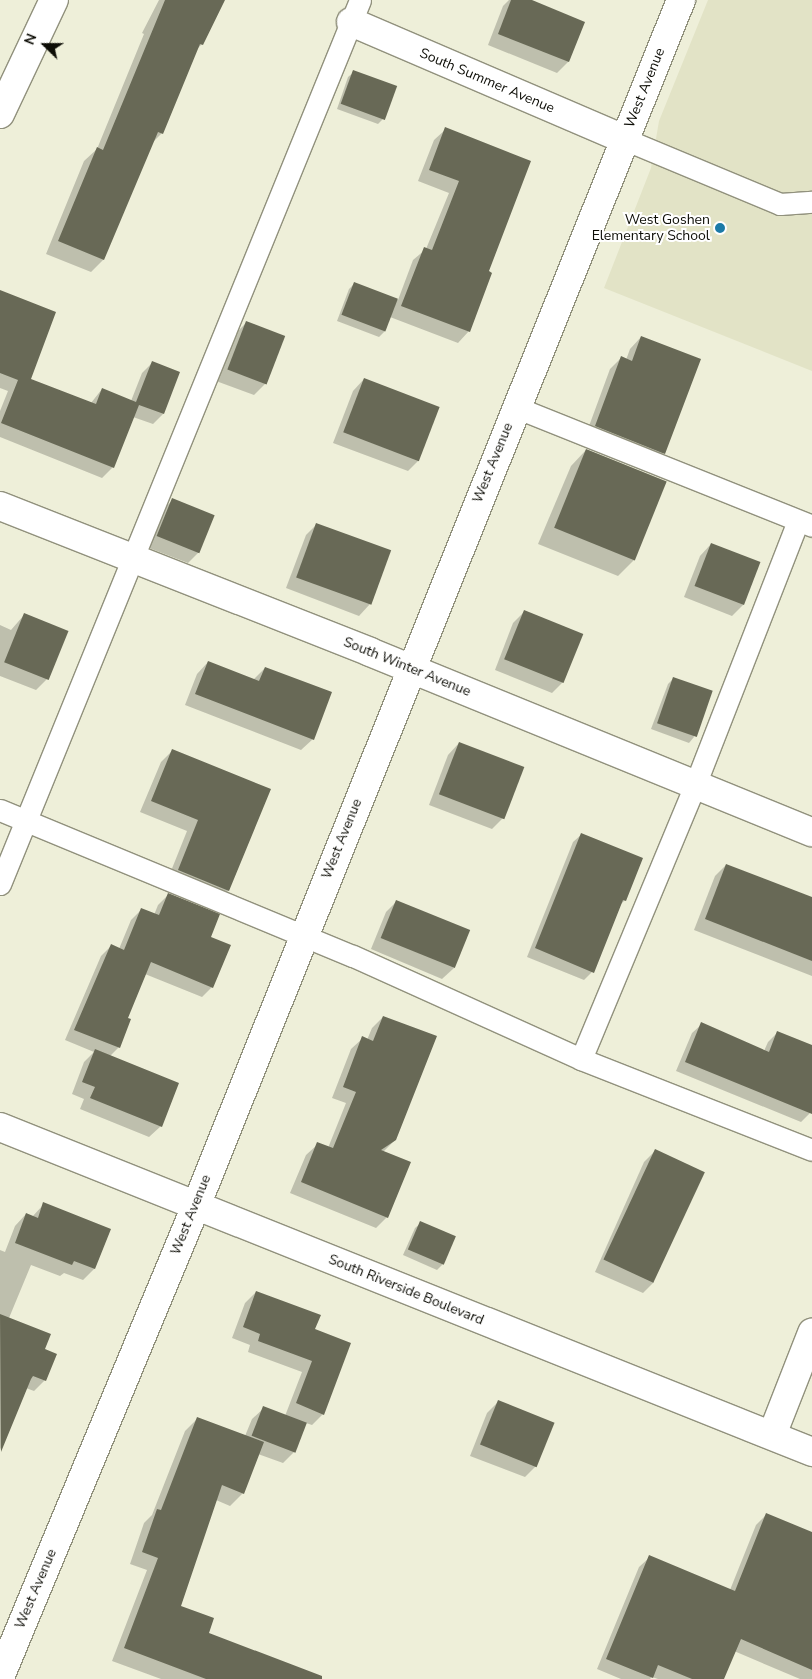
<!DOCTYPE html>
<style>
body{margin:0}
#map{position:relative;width:812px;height:1679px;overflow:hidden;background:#eeefd9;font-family:"Nunito Sans",sans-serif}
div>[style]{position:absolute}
.built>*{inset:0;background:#e2e3c6}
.shadow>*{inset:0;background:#0003}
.building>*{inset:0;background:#686956;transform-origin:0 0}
.roads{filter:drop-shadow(1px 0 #91917d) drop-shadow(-1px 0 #91917d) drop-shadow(0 1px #91917d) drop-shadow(0 -1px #91917d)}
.lane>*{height:21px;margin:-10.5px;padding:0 10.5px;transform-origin:10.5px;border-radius:10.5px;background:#fff}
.street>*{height:28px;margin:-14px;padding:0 14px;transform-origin:14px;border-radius:14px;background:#fff}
.secondary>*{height:28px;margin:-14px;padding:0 14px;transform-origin:14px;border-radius:14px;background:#fff}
.dots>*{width:14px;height:14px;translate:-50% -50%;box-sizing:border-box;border:2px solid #fff;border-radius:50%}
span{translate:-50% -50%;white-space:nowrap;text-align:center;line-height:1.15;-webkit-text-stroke:4px #fff;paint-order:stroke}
.street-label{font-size:14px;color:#0d0d06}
.poi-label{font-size:14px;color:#0d0d06}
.right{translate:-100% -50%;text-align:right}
.north{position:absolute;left:20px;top:20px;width:50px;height:50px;-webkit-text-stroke:4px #fff;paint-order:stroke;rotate:292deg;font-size:14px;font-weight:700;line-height:20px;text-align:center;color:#0d0d06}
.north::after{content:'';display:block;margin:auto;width:18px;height:22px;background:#0d0d06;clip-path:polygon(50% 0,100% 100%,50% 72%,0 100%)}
</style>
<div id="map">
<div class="built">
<i style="clip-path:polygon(708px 0,812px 0,812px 371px,604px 288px,651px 168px,659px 121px)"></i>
</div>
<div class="shadow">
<i style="clip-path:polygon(159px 0,224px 0,202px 44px,196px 50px,162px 133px,153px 142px,103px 260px,91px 272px,46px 254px,84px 161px,97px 149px,144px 34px,142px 33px)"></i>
<i style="clip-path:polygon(509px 0,528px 0,584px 23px,568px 62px,557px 73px,488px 45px,503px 6px)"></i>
<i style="clip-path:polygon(354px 72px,384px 118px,378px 124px,337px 109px,348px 77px)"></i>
<i style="clip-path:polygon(446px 129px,487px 272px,469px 331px,458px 343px,390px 317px,385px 331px,379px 337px,337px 321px,349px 289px,354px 284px,398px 300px,413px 260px,426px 249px,449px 193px,418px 181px,434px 140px)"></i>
<i style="clip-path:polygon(0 292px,29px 380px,91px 403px,102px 389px,131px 401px,142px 373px,152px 363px,163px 414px,153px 424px,133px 417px,113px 467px,102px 478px,0 437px,0 411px,8px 391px,0 388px)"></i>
<i style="clip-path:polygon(246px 323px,265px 384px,254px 395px,216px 381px,235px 334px)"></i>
<i style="clip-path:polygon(641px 337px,664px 453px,653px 464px,585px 437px,610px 369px,621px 358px,626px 360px,630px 349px)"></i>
<i style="clip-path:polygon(364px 379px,419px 460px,408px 471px,333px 443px,353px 391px)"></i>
<i style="clip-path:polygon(586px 450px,634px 560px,618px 576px,538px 544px,571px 466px)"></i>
<i style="clip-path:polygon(173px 500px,199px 552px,188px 563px,149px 548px,161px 511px)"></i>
<i style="clip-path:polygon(317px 524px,370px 604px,359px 616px,286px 588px,306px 535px)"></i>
<i style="clip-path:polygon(711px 544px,743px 605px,732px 616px,684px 597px,700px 556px)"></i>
<i style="clip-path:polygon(524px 612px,563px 682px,552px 693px,495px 670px,513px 623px)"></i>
<i style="clip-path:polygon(24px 615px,47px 679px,36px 690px,0 676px,0 625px,11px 630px)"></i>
<i style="clip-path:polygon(208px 662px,253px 680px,265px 668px,313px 739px,301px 750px,185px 705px,197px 674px)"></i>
<i style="clip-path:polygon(674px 678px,694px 737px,689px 743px,651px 729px,668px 684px)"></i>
<i style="clip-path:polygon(459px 743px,503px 818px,492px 829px,429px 805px,448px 755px)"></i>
<i style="clip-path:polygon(172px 751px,228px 891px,217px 902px,167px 881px,187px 831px,140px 812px,161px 762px)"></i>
<i style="clip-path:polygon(582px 834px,625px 900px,619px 906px,592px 972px,584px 980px,527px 957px,573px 842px)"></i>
<i style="clip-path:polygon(726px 865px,812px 899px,812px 976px,694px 930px,715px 876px)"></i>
<i style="clip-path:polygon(168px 895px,209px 937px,212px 987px,202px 997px,145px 974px,127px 1018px,119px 1047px,110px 1056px,161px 1126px,149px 1137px,80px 1109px,84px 1099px,72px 1094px,84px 1062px,94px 1052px,65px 1040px,101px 956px,111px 946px,119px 949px,131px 920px,141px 910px,154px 915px,158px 905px)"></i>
<i style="clip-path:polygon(397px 901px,454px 968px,442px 979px,371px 949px,386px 912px)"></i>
<i style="clip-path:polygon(383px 1017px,395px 1140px,383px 1152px,387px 1217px,376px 1228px,290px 1193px,306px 1155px,318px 1144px,328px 1148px,346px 1103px,332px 1098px,351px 1049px,363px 1038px,367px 1040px,372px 1028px)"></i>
<i style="clip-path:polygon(702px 1024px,764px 1051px,768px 1042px,777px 1033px,812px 1046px,812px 1108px,810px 1113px,801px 1122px,676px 1071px,692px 1033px)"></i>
<i style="clip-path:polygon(655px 1151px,654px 1282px,643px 1293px,595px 1272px,644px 1162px)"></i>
<i style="clip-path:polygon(44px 1204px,110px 1230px,94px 1269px,83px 1280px,64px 1273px,60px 1276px,31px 1265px,9px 1318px,43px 1350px,45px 1380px,34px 1391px,26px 1388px,0 1450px,0 1250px,5px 1252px,15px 1226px,26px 1214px,32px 1217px)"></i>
<i style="clip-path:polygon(421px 1223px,443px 1264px,437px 1270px,403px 1255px,415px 1228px)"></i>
<i style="clip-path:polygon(256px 1292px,314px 1330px,323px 1414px,312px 1425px,306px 1423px,294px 1452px,283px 1463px,258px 1454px,243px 1493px,230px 1506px,216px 1500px,180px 1607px,207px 1634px,263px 1679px,161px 1679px,112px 1661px,147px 1570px,130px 1564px,144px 1523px,152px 1515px,185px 1431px,198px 1418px,245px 1436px,252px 1419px,264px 1408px,285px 1416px,302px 1372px,248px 1352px,250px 1345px,232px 1338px,245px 1303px)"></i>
<i style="clip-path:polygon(498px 1402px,536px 1466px,525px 1477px,470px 1456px,487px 1413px)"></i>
<i style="clip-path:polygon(766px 1515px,812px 1545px,812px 1679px,800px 1679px,734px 1651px,723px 1679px,658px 1679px,652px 1677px,650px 1679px,621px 1679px,597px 1669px,639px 1567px,650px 1557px,730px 1590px,756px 1525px)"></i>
</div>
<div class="building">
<i style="clip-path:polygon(165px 0,225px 0,203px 45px,200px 44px,163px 134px,158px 132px,104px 260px,58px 241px,97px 147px,103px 150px)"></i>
<i style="clip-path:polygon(511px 0,532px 0,585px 22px,569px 62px,498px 34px)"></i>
<i style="left:353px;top:70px;width:47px;height:36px;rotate:20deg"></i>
<i style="clip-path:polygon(445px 127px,531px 161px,489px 271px,492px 273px,470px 332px,401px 306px,424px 247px,432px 250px,459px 181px,429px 170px)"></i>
<i style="left:354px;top:282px;width:47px;height:35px;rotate:21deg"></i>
<i style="clip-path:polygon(0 290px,56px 312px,31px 379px,96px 404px,102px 388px,136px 402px,152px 361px,180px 372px,164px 414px,139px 405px,114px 468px,1px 423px,18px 380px,0 373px)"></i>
<i style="left:246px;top:321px;width:42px;height:52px;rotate:21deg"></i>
<i style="clip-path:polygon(641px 336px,701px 359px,665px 454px,595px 426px,621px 356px,632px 361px)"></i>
<i style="left:364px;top:378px;width:81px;height:58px;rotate:21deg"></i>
<i style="left:586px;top:449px;width:87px;height:85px;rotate:22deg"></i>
<i style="left:172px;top:498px;width:46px;height:41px;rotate:22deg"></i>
<i style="left:316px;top:523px;width:80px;height:58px;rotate:20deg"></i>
<i style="left:711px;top:543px;width:53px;height:46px;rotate:21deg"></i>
<i style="left:524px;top:610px;width:64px;height:53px;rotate:22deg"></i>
<i style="left:24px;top:613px;width:48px;height:53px;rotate:22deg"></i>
<i style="clip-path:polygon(208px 661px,259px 681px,265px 667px,332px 692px,314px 740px,195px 694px)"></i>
<i style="left:673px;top:677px;width:42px;height:49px;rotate:19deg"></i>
<i style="left:459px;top:742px;width:70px;height:56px;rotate:21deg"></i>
<i style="clip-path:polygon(172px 749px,271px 789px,229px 891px,178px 870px,198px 820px,151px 801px)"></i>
<i style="clip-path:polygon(581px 833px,643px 858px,626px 901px,623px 900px,594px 973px,535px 948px)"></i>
<i style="clip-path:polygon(726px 864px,812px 897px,812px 961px,705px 919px)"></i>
<i style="clip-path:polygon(168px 893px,220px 914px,211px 937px,231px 945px,213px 988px,151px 962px,128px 1018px,131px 1019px,120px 1048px,74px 1030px,111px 944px,124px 950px,141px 908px,159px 915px)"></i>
<i style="left:396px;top:900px;width:80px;height:41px;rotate:22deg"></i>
<i style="clip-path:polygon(383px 1016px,437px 1036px,396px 1140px,381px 1150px,411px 1162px,388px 1218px,301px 1182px,317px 1142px,333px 1148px,356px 1092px,343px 1087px,362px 1036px,373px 1041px)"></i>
<i style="clip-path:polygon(701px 1022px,769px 1052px,777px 1031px,812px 1045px,812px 1114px,685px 1062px)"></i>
<i style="clip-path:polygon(95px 1049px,179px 1083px,162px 1127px,90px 1098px,95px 1087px,82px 1082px)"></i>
<i style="left:655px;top:1149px;width:55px;height:122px;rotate:25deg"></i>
<i style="clip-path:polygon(43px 1202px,111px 1229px,95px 1269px,74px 1261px,72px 1265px,15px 1243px,26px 1213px,38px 1218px)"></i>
<i style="left:420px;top:1221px;width:39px;height:31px;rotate:23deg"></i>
<i style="clip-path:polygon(256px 1291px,321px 1315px,315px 1329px,351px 1343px,324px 1415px,296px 1403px,312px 1361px,258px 1341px,260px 1334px,243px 1327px)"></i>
<i style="clip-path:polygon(0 1314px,51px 1334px,45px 1349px,57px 1354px,46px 1381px,33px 1376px,31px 1379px,1px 1452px)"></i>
<i style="left:498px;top:1400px;width:61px;height:48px;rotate:22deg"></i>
<i style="left:263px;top:1406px;width:47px;height:32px;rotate:21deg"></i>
<i style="clip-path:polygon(197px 1417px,264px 1442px,244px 1494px,222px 1485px,181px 1606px,214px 1618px,209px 1633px,322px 1676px,322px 1679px,206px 1679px,124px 1648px,158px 1558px,142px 1552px,157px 1509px,161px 1510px)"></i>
<i style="clip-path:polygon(766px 1513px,812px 1532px,812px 1670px,741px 1639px,724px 1679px,692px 1679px,658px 1665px,653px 1678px,606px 1659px,649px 1555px,735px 1591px)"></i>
</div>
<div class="roads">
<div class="lane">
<i style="left:624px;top:139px;width:169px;rotate:22.6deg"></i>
<i style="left:780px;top:204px;width:32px;rotate:-4deg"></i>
<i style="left:515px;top:407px;width:320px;rotate:21.8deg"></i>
<i style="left:0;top:810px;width:382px;rotate:22.5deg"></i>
<i style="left:353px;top:956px;width:250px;rotate:24.3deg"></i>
<i style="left:581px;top:1059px;width:248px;rotate:21.5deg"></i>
<i style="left:0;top:884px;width:954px;rotate:-67.84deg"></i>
<i style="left:581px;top:1059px;width:297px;rotate:-67.4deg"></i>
<i style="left:695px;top:785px;width:283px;rotate:-68.7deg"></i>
</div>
<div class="street">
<i style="left:351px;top:22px;width:297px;rotate:23.2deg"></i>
<i style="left:0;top:506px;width:398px;rotate:21.5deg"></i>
<i style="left:370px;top:652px;width:477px;rotate:22.2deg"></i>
<i style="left:0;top:1127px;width:875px;rotate:21.81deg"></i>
<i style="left:772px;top:1435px;width:110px;rotate:-68.6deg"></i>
<i style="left:0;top:1677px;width:510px;rotate:-67.41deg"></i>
<i style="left:196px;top:1206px;width:1300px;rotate:-68.09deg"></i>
</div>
<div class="secondary">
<i style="left:0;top:114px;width:126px;rotate:-64.7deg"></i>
</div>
</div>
<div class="dots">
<i style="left:720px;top:228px;background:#1b7aa7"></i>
</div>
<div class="street-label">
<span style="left:487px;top:81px;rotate:23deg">South Summer Avenue</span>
<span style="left:645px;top:88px;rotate:-68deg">West Avenue</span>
<span style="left:493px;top:463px;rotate:-68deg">West Avenue</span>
<span style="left:407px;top:667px;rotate:22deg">South Winter Avenue</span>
<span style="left:342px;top:839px;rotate:-68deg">West Avenue</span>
<span style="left:191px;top:1215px;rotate:-68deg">West Avenue</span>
<span style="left:406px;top:1290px;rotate:22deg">South Riverside Boulevard</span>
<span style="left:36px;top:1589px;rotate:-67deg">West Avenue</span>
</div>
<div class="poi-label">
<span class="right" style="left:710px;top:228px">West Goshen<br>Elementary School</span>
</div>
<div class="north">N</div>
</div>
